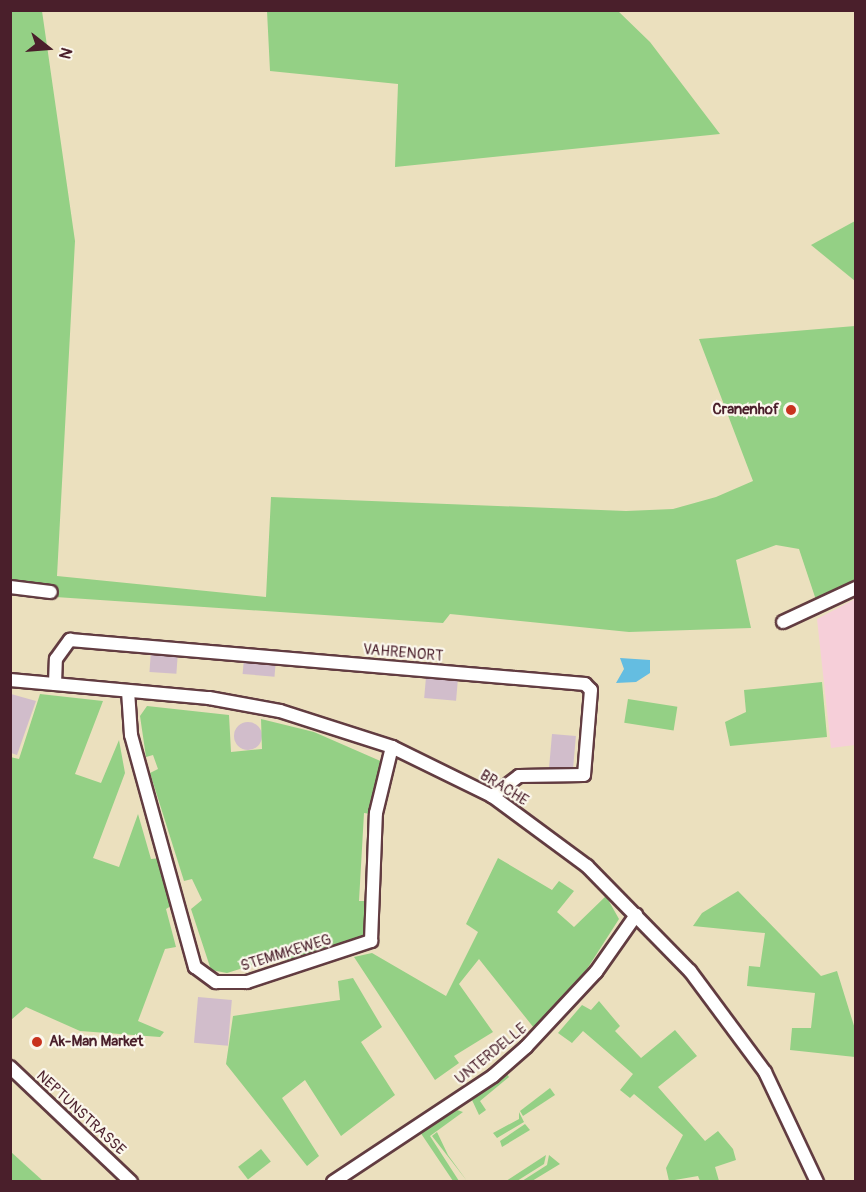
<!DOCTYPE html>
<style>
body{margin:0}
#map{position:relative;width:866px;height:1192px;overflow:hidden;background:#ebe0be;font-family:Pangolin,sans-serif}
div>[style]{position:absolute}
.built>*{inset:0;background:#f6cfd9}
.industrial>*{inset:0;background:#d1bdcb;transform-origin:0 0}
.round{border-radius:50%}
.green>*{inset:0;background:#94d085;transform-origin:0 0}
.water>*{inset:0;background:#64bde1}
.roads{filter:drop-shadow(2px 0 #623c41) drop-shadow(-2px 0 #623c41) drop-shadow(0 2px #623c41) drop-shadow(0 -2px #623c41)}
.minor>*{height:12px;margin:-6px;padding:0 6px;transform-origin:6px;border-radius:6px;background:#fff}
.dots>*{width:16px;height:16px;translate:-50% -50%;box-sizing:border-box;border:3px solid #fbf7ec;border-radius:50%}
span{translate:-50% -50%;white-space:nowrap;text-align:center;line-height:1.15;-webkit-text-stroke:4.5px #fbf7ec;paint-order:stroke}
.poi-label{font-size:15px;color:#4a1f2b;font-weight:700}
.right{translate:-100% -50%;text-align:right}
.left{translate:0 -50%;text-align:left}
.street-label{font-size:15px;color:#4a1f2b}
.frame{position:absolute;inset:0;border:12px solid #4a1f2b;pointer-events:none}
.north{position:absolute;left:18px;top:18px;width:60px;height:60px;-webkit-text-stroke:4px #fbf7ec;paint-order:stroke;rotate:107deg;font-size:16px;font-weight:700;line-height:24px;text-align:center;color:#4a1f2b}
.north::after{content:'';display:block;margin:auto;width:21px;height:27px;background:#4a1f2b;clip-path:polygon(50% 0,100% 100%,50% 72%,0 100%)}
</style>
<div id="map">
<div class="built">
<i style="clip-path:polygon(855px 599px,855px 745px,831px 748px,817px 619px)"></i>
</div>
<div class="industrial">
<i style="left:151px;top:650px;width:27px;height:22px;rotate:4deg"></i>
<i style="left:244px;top:658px;width:32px;height:16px;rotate:5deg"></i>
<i style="left:426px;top:677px;width:32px;height:21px;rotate:5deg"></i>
<i style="clip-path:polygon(11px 694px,36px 701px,17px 755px,11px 753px)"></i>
<i class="round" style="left:234px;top:722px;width:28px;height:28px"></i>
<i style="left:552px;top:734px;width:24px;height:37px;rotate:5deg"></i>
<i style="left:198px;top:997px;width:34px;height:46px;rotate:5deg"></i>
</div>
<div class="green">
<i style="clip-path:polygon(10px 11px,42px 11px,75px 241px,57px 576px,266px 597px,271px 497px,626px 511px,673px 509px,716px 497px,753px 481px,699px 339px,855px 326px,855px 588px,818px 606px,799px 549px,776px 545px,736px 560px,751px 628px,629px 632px,450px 614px,443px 623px,11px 594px)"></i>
<i style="clip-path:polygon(267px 11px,618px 11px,650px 42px,720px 134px,395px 167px,398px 84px,270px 71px)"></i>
<i style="clip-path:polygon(855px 221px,855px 281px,811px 245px)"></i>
<i style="clip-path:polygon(822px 682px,827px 737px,730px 746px,725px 722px,746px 712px,744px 690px)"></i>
<i style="clip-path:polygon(40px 694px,103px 701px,75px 774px,101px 783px,119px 740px,125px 773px,93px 858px,119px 867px,138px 814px,151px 859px,162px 858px,176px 903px,166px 909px,176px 947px,165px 949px,138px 1021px,164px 1032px,160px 1037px,80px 1031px,26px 1007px,11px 1020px,10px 757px,19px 759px)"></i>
<i style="left:628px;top:699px;width:50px;height:24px;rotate:9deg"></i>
<i style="clip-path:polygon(147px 706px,229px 715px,231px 752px,262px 749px,261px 719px,314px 732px,385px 763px,371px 814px,364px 813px,359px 901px,368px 901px,370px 929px,362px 941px,285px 966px,285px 955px,227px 973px,211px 970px,191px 909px,202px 900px,192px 879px,184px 881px,150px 773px,158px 769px,153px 755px,146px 757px,140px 716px)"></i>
<i style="clip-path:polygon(498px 858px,552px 890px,559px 881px,574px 891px,557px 912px,574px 927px,606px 896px,619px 919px,587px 969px,534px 1028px,479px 959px,459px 984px,493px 1032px,454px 1056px,459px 1063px,435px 1080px,354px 957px,372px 953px,446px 996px,478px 932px,466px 924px)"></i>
<i style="clip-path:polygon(738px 891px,821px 976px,837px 971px,855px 1029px,855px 1057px,790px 1050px,792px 1028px,811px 1028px,815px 993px,747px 986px,749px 966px,760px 967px,765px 933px,693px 926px,702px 913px)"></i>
<i style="clip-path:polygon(353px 978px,382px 1027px,361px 1042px,395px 1095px,341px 1136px,305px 1080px,282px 1098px,319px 1156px,307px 1166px,226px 1064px,233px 1016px,340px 1000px,338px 981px)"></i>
<i style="clip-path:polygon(599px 1001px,620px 1026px,615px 1031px,641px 1058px,675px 1030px,697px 1056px,658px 1087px,705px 1141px,718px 1131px,733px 1149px,736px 1160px,715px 1167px,719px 1181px,700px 1181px,698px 1176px,669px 1181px,666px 1168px,683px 1135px,634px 1094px,630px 1098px,620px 1090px,633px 1074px,583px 1031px,572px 1043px,558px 1033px,582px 1005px,591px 1010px)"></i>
<i style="clip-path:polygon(507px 1074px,509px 1077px,480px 1101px,486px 1110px,479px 1115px,472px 1100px)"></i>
<i style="clip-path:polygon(550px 1088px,555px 1095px,523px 1116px,520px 1111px)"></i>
<i style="clip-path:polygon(457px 1110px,463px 1112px,430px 1136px,459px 1181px,453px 1181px,420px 1132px)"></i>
<i style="clip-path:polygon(519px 1112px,524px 1122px,497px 1138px,493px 1133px,519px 1119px)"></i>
<i style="clip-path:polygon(525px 1124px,530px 1130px,502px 1147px,500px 1141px)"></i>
<i style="clip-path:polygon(437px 1132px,448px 1155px,467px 1181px,432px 1136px)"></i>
<i style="left:261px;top:1149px;width:16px;height:29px;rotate:52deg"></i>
<i style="clip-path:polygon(10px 1152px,11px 1152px,43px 1181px,11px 1181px)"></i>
<i style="clip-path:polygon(546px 1155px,544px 1164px,517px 1181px,506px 1181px)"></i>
<i style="clip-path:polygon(549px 1155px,560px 1164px,532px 1181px,522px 1181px,547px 1165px)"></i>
</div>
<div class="water">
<i style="clip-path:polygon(620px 658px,650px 660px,650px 673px,636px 682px,616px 683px,624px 669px)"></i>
</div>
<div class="roads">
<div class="minor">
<i style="left:10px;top:587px;width:41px;rotate:7deg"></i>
<i style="left:783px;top:622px;width:81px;rotate:-25deg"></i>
<i style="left:10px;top:680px;width:200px;rotate:5.2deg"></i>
<i style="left:209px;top:698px;width:72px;rotate:10.4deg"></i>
<i style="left:280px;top:711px;width:118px;rotate:17.8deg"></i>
<i style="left:392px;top:747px;width:111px;rotate:26.1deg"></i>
<i style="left:492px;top:796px;width:118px;rotate:36.4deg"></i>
<i style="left:587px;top:866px;width:147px;rotate:45.6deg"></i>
<i style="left:690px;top:971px;width:126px;rotate:53.4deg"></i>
<i style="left:765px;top:1072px;width:122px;rotate:64.7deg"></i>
<i style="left:55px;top:684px;width:25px;rotate:-88deg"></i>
<i style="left:56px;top:659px;width:24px;rotate:-54deg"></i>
<i style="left:70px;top:640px;width:517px;rotate:4.88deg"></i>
<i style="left:585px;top:684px;width:8px;rotate:45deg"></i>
<i style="left:591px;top:690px;width:85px;rotate:94.7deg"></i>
<i style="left:584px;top:775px;width:65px;rotate:179.1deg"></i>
<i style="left:519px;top:776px;width:34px;rotate:143deg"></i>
<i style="left:128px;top:691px;width:44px;rotate:86.1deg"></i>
<i style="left:131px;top:735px;width:241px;rotate:74.6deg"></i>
<i style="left:195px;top:967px;width:26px;rotate:36deg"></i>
<i style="left:216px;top:982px;width:31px"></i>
<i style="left:247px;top:982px;width:131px;rotate:-18.3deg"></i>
<i style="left:371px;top:941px;width:128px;rotate:-87.8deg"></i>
<i style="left:376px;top:813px;width:68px;rotate:-76.4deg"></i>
<i style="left:10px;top:1067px;width:167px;rotate:43.5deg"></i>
<i style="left:333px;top:1182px;width:192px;rotate:-33.5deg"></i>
<i style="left:493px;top:1076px;width:44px;rotate:-41.3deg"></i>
<i style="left:526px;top:1047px;width:103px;rotate:-47deg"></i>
<i style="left:596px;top:972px;width:70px;rotate:-54.9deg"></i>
</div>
</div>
<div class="dots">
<i style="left:791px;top:410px;background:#c8321e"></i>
<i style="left:37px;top:1042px;background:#c8321e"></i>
</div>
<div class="poi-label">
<span class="right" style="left:779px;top:410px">Cranenhof</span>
<span class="left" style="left:49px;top:1042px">Ak-Man Market</span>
</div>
<div class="street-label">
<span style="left:403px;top:653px;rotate:5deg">VAHRENORT</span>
<span style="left:504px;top:788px;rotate:32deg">BRACHE</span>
<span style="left:286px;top:953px;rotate:-17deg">STEMMKEWEG</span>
<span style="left:491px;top:1054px;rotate:-39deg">UNTERDELLE</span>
<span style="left:81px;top:1113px;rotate:43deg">NEPTUNSTRASSE</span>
</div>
<div class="frame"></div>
<div class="north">N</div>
</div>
